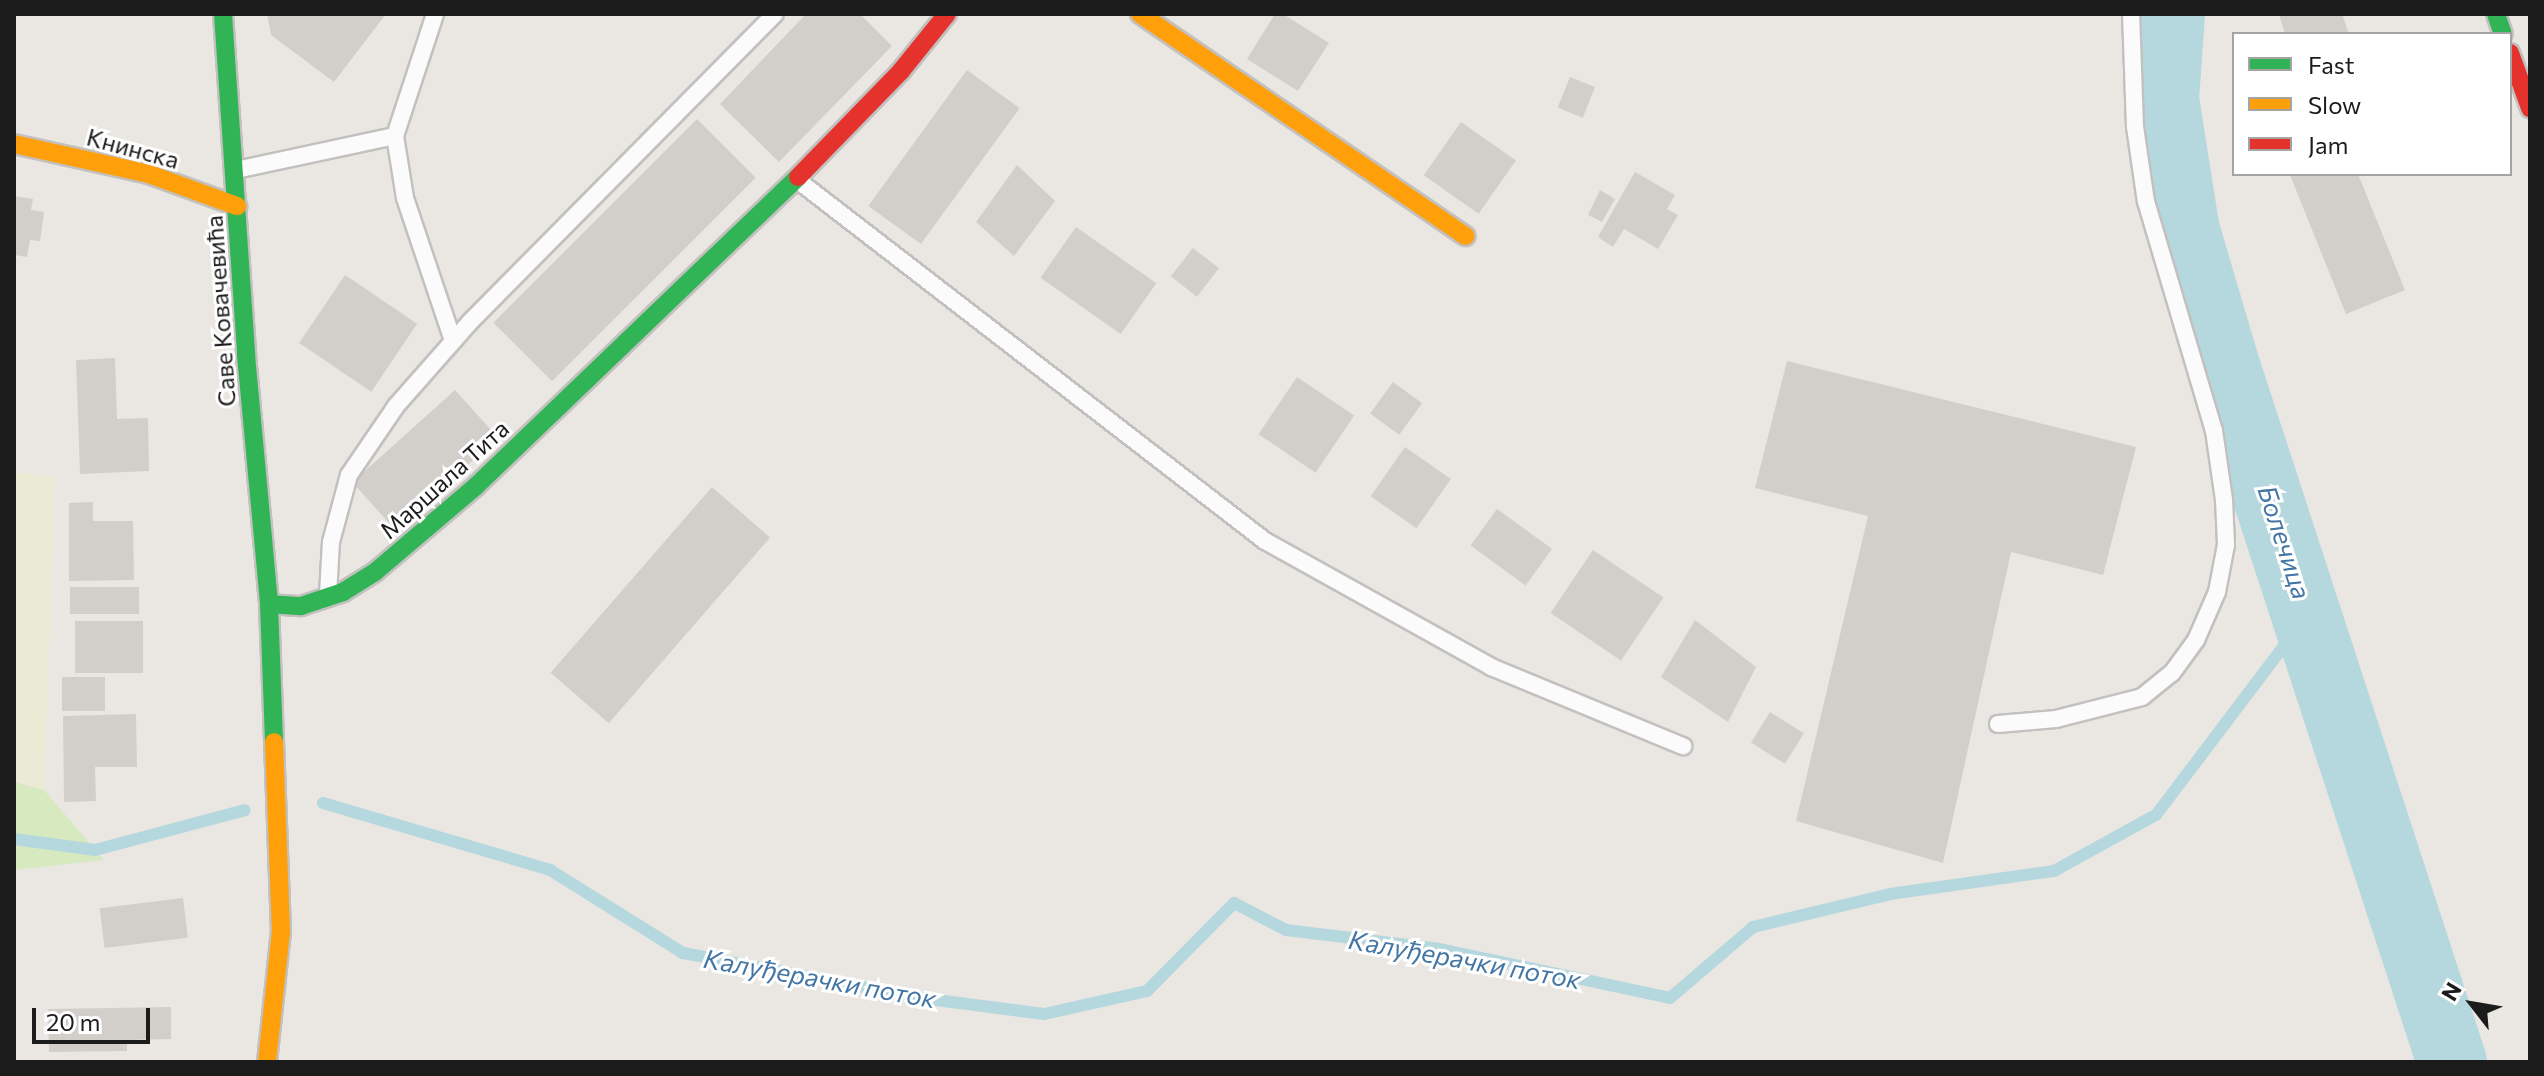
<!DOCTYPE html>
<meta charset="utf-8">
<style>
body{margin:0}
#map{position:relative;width:2544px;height:1076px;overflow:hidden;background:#eae7e2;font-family:Commissioner,sans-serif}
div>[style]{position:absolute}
.farmland>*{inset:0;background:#ebead4}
.grass>*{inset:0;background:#d7e9bf}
.stream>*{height:12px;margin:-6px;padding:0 6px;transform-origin:6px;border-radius:6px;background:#b5d7de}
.river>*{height:70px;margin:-35px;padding:0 35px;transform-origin:35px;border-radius:35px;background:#b5d7de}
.building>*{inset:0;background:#d2cfcb;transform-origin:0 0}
.roads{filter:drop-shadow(2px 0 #c2c1bf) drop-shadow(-2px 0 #c2c1bf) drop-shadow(0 2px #c2c1bf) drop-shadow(0 -2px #c2c1bf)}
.lane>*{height:16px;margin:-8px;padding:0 8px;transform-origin:8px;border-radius:8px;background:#fcfbfb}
.fast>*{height:18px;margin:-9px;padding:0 9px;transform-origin:9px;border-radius:9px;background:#30b455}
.slow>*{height:18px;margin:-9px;padding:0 9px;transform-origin:9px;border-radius:9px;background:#ff9f0a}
.jam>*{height:18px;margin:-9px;padding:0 9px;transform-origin:9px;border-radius:9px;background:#e5322d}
span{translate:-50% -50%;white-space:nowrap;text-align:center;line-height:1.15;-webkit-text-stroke:6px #fff;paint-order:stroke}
.street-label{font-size:24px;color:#1b1b1b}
.water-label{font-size:26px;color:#4376a4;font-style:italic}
.frame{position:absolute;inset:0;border:16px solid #1b1b1b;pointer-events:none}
.legend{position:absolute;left:2232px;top:32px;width:280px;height:144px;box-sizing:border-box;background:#fff;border:2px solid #a4a4a4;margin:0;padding:10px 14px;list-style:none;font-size:24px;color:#1b1b1b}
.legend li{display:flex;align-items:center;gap:16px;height:40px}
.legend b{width:40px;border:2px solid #a4a4a4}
.north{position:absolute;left:2432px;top:964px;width:80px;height:80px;-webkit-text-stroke:6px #fff;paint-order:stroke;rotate:301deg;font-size:22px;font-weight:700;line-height:32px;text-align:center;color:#1b1b1b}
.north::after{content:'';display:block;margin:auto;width:28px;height:36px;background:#1b1b1b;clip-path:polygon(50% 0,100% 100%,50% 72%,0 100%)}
.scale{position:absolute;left:32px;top:1008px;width:118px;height:36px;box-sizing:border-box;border:4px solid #1b1b1b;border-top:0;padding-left:10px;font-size:24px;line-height:28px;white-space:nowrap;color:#1b1b1b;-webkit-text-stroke:6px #fff;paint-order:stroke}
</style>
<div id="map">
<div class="farmland">
<i style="clip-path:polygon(14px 472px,55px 477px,44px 790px,14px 782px)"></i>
</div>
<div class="grass">
<i style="clip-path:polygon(14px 782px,44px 790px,104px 860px,14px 870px)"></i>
</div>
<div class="stream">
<i style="left:323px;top:803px;width:237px;rotate:16.4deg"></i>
<i style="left:550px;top:870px;width:157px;rotate:32deg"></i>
<i style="left:683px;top:953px;width:242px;rotate:10.7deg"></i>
<i style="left:921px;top:998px;width:124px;rotate:7.4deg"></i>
<i style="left:1044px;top:1014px;width:106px;rotate:-12.6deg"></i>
<i style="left:1147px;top:991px;width:124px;rotate:-45.3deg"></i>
<i style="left:1234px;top:903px;width:59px;rotate:27.4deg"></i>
<i style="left:1286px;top:930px;width:155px;rotate:7deg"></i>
<i style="left:1440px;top:949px;width:235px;rotate:12deg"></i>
<i style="left:1670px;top:998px;width:109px;rotate:-40.5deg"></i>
<i style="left:1753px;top:927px;width:141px;rotate:-13.5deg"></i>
<i style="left:1890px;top:894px;width:166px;rotate:-8deg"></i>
<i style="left:2054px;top:871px;width:116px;rotate:-28.8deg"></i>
<i style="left:2156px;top:815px;width:248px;rotate:-52.9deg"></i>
<i style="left:14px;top:839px;width:82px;rotate:7.7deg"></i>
<i style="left:95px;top:850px;width:155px;rotate:-14.9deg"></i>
</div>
<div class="river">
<i style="left:2170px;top:14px;width:85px;rotate:94deg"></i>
<i style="left:2164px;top:99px;width:134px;rotate:81deg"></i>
<i style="left:2185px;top:231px;width:144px;rotate:73.5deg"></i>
<i style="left:2226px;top:369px;width:729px;rotate:71.94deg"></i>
</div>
<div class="building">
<i style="clip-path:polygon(267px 14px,386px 14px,334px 82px,271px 35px)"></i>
<i style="clip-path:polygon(806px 14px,860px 14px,892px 46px,779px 162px,720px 104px)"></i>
<i style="clip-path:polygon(1275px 14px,1283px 14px,1329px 43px,1298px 91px,1247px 59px)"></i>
<i style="clip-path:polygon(2279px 14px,2342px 14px,2349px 34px,2285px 34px)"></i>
<i style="left:967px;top:70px;width:65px;height:168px;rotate:36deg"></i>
<i style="left:1570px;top:77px;width:27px;height:33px;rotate:22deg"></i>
<i style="left:697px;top:119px;width:83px;height:288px;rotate:45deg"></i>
<i style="left:1461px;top:122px;width:67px;height:65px;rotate:35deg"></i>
<i style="clip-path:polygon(1017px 165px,1055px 201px,1014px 256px,976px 222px)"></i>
<i style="clip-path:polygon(1635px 172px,1675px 195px,1667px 209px,1678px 215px,1658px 249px,1624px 229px,1613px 247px,1598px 237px)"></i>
<i style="clip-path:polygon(2358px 174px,2405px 290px,2346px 314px,2290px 175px)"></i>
<i style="clip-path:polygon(1600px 190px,1615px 199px,1602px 222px,1588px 215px)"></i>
<i style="clip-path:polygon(14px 196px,33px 199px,31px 210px,44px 212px,40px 241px,30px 240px,27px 257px,14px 255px)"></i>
<i style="left:1076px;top:227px;width:98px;height:62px;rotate:35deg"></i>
<i style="left:1193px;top:248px;width:33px;height:36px;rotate:38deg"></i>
<i style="left:345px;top:275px;width:87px;height:82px;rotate:34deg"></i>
<i style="clip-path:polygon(115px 358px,117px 419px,148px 418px,149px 471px,80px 474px,76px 360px)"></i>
<i style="clip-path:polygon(1787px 361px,2136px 447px,2103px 575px,2011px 552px,1943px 863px,1796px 821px,1868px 516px,1755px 488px)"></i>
<i style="left:1297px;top:377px;width:69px;height:69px;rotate:34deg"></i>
<i style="left:1393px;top:382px;width:36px;height:39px;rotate:36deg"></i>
<i style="left:455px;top:390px;width:64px;height:138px;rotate:48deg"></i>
<i style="left:1405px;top:447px;width:56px;height:60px;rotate:35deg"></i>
<i style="left:712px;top:487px;width:77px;height:246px;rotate:41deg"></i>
<i style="clip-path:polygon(93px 502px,93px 521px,133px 521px,134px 580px,69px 581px,69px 503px)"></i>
<i style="left:1497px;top:509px;width:68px;height:45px;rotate:36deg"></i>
<i style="left:1593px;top:550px;width:85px;height:76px;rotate:34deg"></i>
<i style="left:139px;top:587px;width:27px;height:69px;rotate:90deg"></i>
<i style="clip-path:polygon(1695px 620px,1756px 667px,1728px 722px,1661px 677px)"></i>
<i style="left:143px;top:621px;width:52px;height:68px;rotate:90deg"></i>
<i style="left:62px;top:677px;width:43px;height:34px"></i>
<i style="left:1770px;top:712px;width:40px;height:36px;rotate:32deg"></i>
<i style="clip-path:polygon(136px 714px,137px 767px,95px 767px,96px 801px,64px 802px,63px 716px)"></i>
<i style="left:183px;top:898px;width:40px;height:84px;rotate:83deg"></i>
<i style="clip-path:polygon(171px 1007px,171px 1039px,127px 1040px,127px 1051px,49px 1052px,48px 1009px)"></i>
</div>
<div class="roads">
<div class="lane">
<i style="left:395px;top:136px;width:63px;rotate:80.8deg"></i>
<i style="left:405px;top:198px;width:151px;rotate:71.4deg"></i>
<i style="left:236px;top:170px;width:163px;rotate:-12.1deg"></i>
<i style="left:395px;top:136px;width:128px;rotate:-71.8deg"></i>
<i style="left:796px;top:179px;width:592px;rotate:37.66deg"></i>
<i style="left:1265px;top:541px;width:259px;rotate:29.1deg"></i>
<i style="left:1491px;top:667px;width:208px;rotate:22.4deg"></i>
<i style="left:328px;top:595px;width:53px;rotate:-86.8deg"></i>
<i style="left:331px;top:542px;width:69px;rotate:-75deg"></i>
<i style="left:349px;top:475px;width:83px;rotate:-55.7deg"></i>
<i style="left:396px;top:406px;width:112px;rotate:-48.6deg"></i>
<i style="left:470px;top:322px;width:433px;rotate:-45.3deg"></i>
<i style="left:1998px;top:724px;width:58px;rotate:-4.9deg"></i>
<i style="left:2056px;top:719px;width:89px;rotate:-14.3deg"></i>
<i style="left:2142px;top:697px;width:38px;rotate:-39deg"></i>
<i style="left:2172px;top:673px;width:41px;rotate:-54deg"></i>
<i style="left:2196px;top:640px;width:52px;rotate:-66.4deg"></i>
<i style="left:2217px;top:592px;width:48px;rotate:-79.2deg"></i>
<i style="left:2226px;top:545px;width:45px;rotate:-92.5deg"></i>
<i style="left:2224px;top:500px;width:70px;rotate:-98.2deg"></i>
<i style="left:2214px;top:431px;width:239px;rotate:-106.5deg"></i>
<i style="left:2146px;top:202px;width:76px;rotate:-98.3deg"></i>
<i style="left:2135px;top:127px;width:113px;rotate:-92deg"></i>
</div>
<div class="fast">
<i style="left:223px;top:14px;width:342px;rotate:86.1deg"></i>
<i style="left:246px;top:355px;width:250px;rotate:84.7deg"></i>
<i style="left:269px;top:604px;width:138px;rotate:87.9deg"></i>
<i style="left:2496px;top:14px;width:21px;rotate:71deg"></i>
<i style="left:269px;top:604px;width:32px;rotate:4deg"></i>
<i style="left:301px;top:606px;width:44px;rotate:-18.4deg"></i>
<i style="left:343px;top:592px;width:38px;rotate:-32deg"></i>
<i style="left:375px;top:572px;width:133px;rotate:-40.4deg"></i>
<i style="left:476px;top:486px;width:446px;rotate:-43.8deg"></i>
</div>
<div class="slow">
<i style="left:1140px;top:14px;width:394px;rotate:34.3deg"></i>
<i style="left:14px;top:144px;width:138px;rotate:12.5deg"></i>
<i style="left:149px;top:174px;width:94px;rotate:20deg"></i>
<i style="left:267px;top:1062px;width:131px;rotate:-83.9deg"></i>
<i style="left:281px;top:932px;width:190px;rotate:-92.1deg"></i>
</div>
<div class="jam">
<i style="left:2510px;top:53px;width:59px;rotate:70deg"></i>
<i style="left:798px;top:177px;width:148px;rotate:-45.8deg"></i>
<i style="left:901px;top:71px;width:73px;rotate:-51.1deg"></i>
</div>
</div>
<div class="street-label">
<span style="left:133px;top:148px;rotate:15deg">Книнска</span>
<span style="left:220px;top:311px;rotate:-94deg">Саве Ковачевића</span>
<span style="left:444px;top:479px;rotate:-42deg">Маршала Тита</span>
</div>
<div class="water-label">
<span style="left:2285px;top:542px;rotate:72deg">Болечица</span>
<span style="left:1465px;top:959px;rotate:10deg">Калуђерачки поток</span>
<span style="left:820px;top:978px;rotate:10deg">Калуђерачки поток</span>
</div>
<div class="frame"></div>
<ul class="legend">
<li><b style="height:10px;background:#30b455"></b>Fast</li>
<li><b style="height:10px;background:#ff9f0a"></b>Slow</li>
<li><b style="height:10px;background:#e5322d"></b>Jam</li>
</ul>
<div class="north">N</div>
<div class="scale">20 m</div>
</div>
